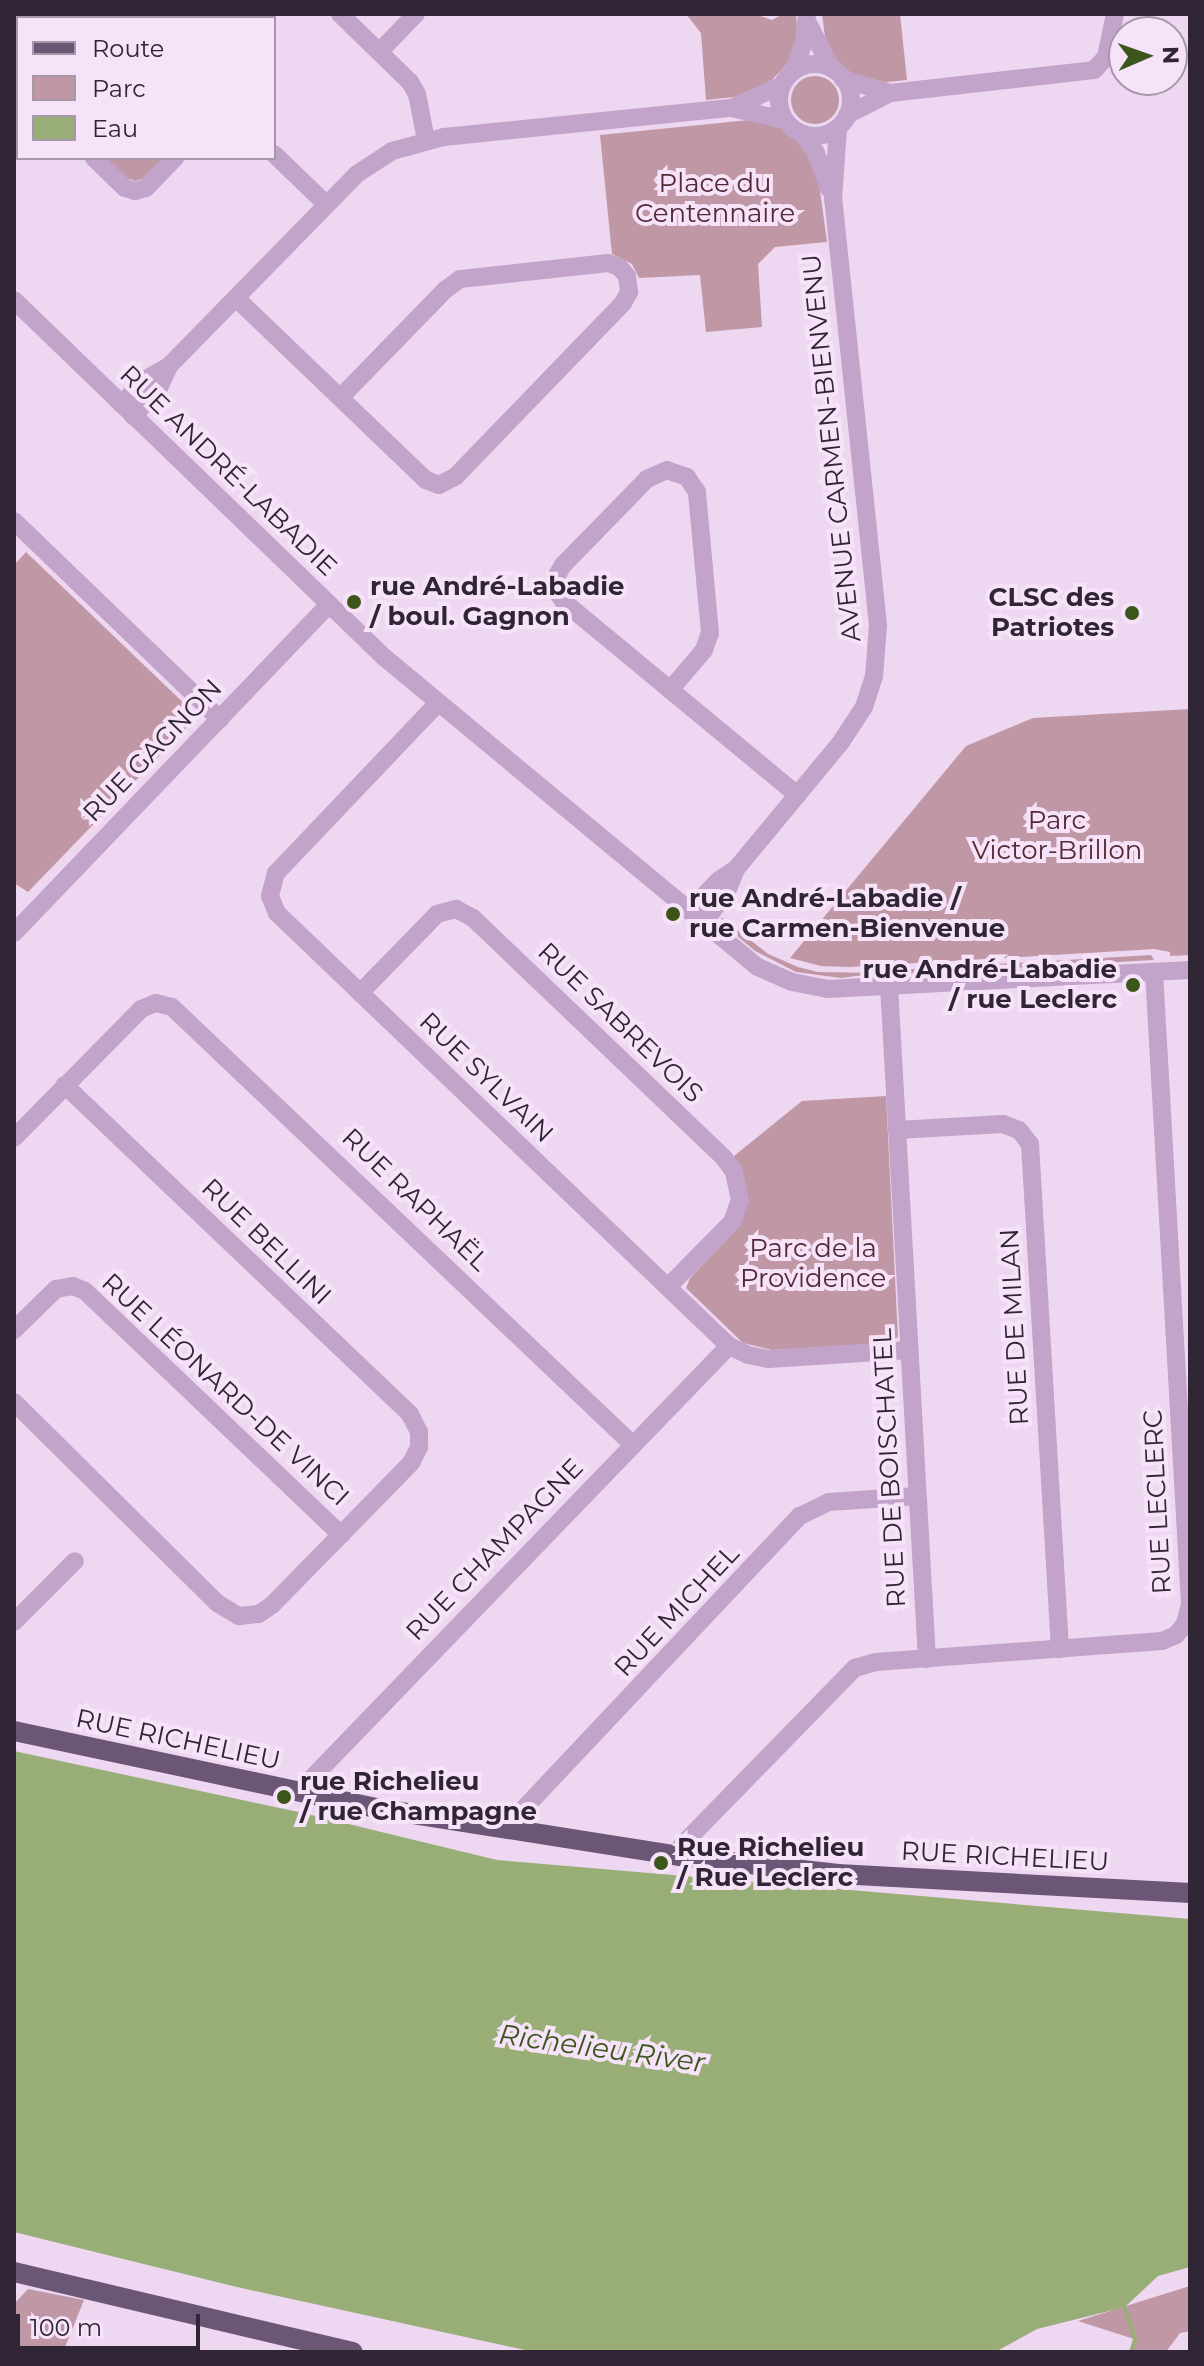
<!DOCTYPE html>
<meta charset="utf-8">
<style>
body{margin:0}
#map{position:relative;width:1204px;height:2366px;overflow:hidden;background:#eed7f1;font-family:Montserrat,sans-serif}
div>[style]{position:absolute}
.green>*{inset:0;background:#c097a4}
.round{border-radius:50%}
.water>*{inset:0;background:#98ae76}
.stream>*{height:4px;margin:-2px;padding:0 2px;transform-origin:2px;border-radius:2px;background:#98ae76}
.minor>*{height:18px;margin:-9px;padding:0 9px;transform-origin:9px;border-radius:9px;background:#c2a3c9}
.minor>.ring{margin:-9px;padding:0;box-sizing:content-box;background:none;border:18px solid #c2a3c9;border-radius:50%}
.major>*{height:20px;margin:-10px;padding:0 10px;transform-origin:10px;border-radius:10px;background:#6c5676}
.dots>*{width:22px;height:22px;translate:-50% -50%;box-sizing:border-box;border:4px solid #f7e3f9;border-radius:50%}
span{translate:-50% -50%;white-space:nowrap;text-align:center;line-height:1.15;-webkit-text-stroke:8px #f7e3f9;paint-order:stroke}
.park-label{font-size:26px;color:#522934}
.street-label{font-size:26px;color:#2f2534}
.poi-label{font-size:26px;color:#2f2534;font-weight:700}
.left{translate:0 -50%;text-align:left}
.right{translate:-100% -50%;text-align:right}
.water-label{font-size:28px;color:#3c551b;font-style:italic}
.frame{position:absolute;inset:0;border:16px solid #2f2534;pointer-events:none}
.legend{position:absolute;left:16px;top:16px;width:260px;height:144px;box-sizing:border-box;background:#f7e3f9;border:2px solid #a797aa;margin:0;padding:10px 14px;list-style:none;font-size:24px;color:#2f2534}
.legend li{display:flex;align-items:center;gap:16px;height:40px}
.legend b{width:40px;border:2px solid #a797aa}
.north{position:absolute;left:1108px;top:16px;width:80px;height:80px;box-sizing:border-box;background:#f7e3f9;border:2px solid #a797aa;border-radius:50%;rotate:88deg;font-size:22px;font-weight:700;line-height:32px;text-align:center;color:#2f2534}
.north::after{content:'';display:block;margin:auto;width:28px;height:36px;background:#3c551b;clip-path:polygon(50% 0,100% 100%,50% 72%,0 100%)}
.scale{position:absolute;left:16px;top:2314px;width:184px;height:36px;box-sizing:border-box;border:4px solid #2f2534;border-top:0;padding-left:10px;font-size:24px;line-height:28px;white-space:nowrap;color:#2f2534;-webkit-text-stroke:6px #f7e3f9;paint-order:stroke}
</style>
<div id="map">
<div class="green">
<i style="clip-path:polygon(686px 14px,755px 14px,772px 20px,783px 14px,796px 14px,798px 39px,786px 65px,770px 82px,743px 96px,706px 100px,701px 33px)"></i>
<i style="clip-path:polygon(822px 14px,900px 14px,907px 80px,878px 83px,851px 73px,837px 61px,825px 37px)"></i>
<i class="round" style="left:791px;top:76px;width:48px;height:48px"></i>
<i style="clip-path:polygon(749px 120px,773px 123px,805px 147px,817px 168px,827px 242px,775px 247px,758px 264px,762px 327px,706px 332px,700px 275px,639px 278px,632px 264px,612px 254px,600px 135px)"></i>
<i style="clip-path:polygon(105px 158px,164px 158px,142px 179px,135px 181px,126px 178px)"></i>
<i style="clip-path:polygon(26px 552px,194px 713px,195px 719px,28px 892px,14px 883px,14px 565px)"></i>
<i style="clip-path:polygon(1190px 709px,1190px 955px,1170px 956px,1170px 952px,1154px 949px,849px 967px,821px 966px,790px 958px,966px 746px,1033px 718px)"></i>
<i style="clip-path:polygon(721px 917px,768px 954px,798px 967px,818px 972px,879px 973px,841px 978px,796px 972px,755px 951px,724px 925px)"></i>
<i style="clip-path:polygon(1151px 955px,1154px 960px,903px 974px,895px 970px)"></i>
<i style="clip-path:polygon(886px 1096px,898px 1337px,887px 1343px,772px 1350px,743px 1343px,686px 1288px,690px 1278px,734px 1232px,747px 1189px,734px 1156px,802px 1101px)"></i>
<i style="clip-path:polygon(1190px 2286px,1190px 2331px,1180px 2333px,1166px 2352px,1131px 2352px,1134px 2339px,1078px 2321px)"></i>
<i style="clip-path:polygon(28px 2289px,84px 2300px,63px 2352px,14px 2352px,14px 2304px)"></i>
</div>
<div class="water">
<i style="clip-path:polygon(14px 1751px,303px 1813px,497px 1860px,1190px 1919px,1190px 2267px,1158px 2276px,1125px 2307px,1037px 2329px,995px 2352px,534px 2352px,237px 2287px,14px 2232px)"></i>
</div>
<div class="stream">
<i style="left:1124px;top:2307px;width:34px;rotate:71deg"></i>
<i style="left:1135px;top:2339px;width:14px;rotate:107deg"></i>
</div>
<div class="minor">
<i style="left:340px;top:14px;width:98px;rotate:44.2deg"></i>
<i style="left:410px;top:82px;width:14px;rotate:60deg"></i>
<i style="left:417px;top:94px;width:47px;rotate:78.9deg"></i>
<i style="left:808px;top:23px;width:51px;rotate:62.9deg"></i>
<i style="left:379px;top:52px;width:53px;rotate:-45.8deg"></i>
<i class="ring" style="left:779px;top:64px;width:54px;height:54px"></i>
<i style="left:793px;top:71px;width:31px;rotate:-69deg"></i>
<i style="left:804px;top:42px;width:28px;rotate:-84deg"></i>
<i style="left:843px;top:79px;width:49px;rotate:16.6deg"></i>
<i style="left:734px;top:107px;width:53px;rotate:-24.6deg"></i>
<i style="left:847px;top:115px;width:48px;rotate:-27.1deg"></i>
<i style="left:890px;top:93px;width:205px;rotate:-6.4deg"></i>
<i style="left:1094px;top:70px;width:18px;rotate:-47deg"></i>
<i style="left:1106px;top:57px;width:44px;rotate:-78.2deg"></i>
<i style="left:803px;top:134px;width:23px;rotate:56deg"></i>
<i style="left:816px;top:153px;width:38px;rotate:70deg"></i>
<i style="left:274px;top:154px;width:72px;rotate:43.9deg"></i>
<i style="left:94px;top:158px;width:43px;rotate:44.1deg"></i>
<i style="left:125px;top:188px;width:10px;rotate:17deg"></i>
<i style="left:135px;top:191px;width:11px;rotate:-15deg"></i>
<i style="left:146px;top:188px;width:42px;rotate:-46deg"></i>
<i style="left:236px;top:298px;width:263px;rotate:43.8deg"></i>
<i style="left:426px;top:480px;width:14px;rotate:21deg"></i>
<i style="left:439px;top:485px;width:18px;rotate:-27deg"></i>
<i style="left:455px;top:477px;width:242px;rotate:-46deg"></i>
<i style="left:623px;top:303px;width:13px;rotate:-61deg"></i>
<i style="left:629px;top:292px;width:16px;rotate:-97deg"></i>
<i style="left:627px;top:276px;width:12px;rotate:-132deg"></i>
<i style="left:619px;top:267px;width:12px;rotate:-160deg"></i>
<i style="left:608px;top:263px;width:149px;rotate:173.8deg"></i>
<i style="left:460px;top:279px;width:19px;rotate:144deg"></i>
<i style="left:445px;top:290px;width:149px;rotate:134.2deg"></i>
<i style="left:14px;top:300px;width:514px;rotate:43.98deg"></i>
<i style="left:384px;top:657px;width:486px;rotate:39.7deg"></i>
<i style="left:758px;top:967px;width:37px;rotate:24deg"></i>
<i style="left:792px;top:982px;width:36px;rotate:11deg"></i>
<i style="left:827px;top:989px;width:363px;rotate:-3deg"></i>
<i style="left:121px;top:404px;width:37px;rotate:-44deg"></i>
<i style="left:148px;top:378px;width:24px;rotate:-30deg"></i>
<i style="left:169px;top:366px;width:269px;rotate:-45.6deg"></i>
<i style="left:357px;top:174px;width:42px;rotate:-33.3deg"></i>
<i style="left:392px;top:151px;width:54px;rotate:-15.1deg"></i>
<i style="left:444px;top:137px;width:288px;rotate:-5.8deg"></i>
<i style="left:731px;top:108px;width:55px;rotate:12.5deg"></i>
<i style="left:133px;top:416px;width:36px;rotate:-46deg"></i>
<i style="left:158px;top:390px;width:26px;rotate:-65deg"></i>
<i style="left:14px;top:521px;width:286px;rotate:43.9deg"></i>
<i style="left:670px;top:690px;width:52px;rotate:-49.6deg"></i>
<i style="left:704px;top:650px;width:18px;rotate:-71deg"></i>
<i style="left:710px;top:633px;width:142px;rotate:-95.3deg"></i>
<i style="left:697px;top:492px;width:18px;rotate:-124deg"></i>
<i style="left:687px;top:477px;width:21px;rotate:-161deg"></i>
<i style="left:667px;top:470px;width:22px;rotate:156deg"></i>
<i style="left:647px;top:479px;width:120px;rotate:134.3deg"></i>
<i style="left:563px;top:565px;width:14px;rotate:120deg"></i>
<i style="left:556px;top:577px;width:15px;rotate:86deg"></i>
<i style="left:557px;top:592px;width:12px;rotate:55deg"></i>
<i style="left:564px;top:602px;width:303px;rotate:39.6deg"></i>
<i style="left:438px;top:703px;width:235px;rotate:133.6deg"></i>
<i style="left:276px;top:873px;width:24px;rotate:105deg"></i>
<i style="left:270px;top:896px;width:18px;rotate:68deg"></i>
<i style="left:277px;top:913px;width:626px;rotate:43.77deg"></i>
<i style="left:729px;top:1346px;width:21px;rotate:25deg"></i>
<i style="left:748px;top:1355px;width:21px;rotate:11deg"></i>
<i style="left:769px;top:1359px;width:140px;rotate:-3.7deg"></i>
<i style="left:689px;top:911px;width:43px;rotate:-45.9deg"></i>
<i style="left:719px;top:880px;width:20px;rotate:-33deg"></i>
<i style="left:736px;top:869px;width:165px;rotate:-50.4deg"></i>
<i style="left:841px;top:742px;width:42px;rotate:-56.7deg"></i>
<i style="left:864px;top:707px;width:32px;rotate:-72deg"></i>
<i style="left:874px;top:677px;width:52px;rotate:-85.6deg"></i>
<i style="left:878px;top:625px;width:428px;rotate:-96deg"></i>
<i style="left:833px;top:199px;width:70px;rotate:-85.9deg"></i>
<i style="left:703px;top:923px;width:37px;rotate:-52deg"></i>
<i style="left:726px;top:894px;width:27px;rotate:-68deg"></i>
<i style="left:14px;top:933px;width:455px;rotate:-46.2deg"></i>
<i style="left:889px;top:986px;width:674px;rotate:86.77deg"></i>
<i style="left:360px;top:993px;width:110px;rotate:-45.7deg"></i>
<i style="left:437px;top:914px;width:20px;rotate:-15deg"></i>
<i style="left:456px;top:909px;width:19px;rotate:28deg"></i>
<i style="left:473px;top:918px;width:347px;rotate:43.7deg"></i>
<i style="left:724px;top:1158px;width:17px;rotate:54deg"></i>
<i style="left:734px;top:1172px;width:29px;rotate:78deg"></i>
<i style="left:740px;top:1200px;width:23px;rotate:110deg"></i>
<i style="left:732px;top:1222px;width:91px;rotate:134.6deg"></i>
<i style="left:897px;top:1130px;width:106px;rotate:-3.2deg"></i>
<i style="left:1003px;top:1124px;width:17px;rotate:21deg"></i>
<i style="left:1019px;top:1130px;width:18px;rotate:52deg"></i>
<i style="left:1030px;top:1144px;width:506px;rotate:86.6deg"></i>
<i style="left:14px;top:1138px;width:181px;rotate:-45.4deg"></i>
<i style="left:141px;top:1009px;width:16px;rotate:-22deg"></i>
<i style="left:156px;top:1003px;width:16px;rotate:14deg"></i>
<i style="left:172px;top:1007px;width:636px;rotate:43.53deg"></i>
<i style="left:14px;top:1330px;width:59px;rotate:-44.3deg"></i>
<i style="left:56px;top:1289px;width:17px;rotate:-10deg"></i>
<i style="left:73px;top:1286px;width:13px;rotate:23deg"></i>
<i style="left:85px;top:1291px;width:354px;rotate:43.6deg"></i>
<i style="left:14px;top:1402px;width:286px;rotate:44.7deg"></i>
<i style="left:217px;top:1603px;width:26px;rotate:31deg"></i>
<i style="left:239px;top:1616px;width:20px;rotate:-6deg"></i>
<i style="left:259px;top:1614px;width:16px;rotate:-35deg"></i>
<i style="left:272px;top:1605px;width:199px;rotate:-45.6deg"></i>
<i style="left:411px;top:1463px;width:18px;rotate:-63deg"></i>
<i style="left:419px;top:1447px;width:15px;rotate:-90deg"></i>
<i style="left:419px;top:1432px;width:20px;rotate:-117deg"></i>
<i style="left:410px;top:1414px;width:477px;rotate:-136.4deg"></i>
<i style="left:14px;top:1622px;width:86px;rotate:-45deg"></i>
<i style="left:305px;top:1793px;width:13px;rotate:-72deg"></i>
<i style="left:309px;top:1781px;width:605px;rotate:-46.01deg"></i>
<i style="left:512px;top:1830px;width:11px;rotate:-80deg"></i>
<i style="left:514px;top:1819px;width:417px;rotate:-46.7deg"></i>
<i style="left:800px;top:1516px;width:32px;rotate:-26deg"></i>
<i style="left:829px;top:1502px;width:88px;rotate:-3.9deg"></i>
<i style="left:680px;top:1856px;width:11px;rotate:-80deg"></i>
<i style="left:682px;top:1845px;width:248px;rotate:-45.7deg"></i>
<i style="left:855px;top:1668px;width:22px;rotate:-16deg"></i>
<i style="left:876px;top:1662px;width:287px;rotate:-4.2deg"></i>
<i style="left:1162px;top:1641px;width:15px;rotate:-23deg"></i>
<i style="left:1176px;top:1635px;width:14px;rotate:-51deg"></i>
<i style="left:1185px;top:1624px;width:21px;rotate:-76deg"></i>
<i style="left:1190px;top:1604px;width:633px;rotate:-93.26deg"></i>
</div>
<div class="major">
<i style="left:14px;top:1731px;width:376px;rotate:12deg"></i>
<i style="left:382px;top:1809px;width:302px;rotate:9deg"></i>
<i style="left:680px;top:1856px;width:159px;rotate:6.5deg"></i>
<i style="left:838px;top:1874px;width:353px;rotate:3.1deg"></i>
<i style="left:14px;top:2272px;width:348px;rotate:13.3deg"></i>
</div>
<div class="dots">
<i style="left:354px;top:602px;background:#3c551b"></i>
<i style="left:1132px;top:613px;background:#3c551b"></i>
<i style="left:673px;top:914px;background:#3c551b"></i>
<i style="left:1133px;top:985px;background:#3c551b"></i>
<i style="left:284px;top:1797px;background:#3c551b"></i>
<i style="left:661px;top:1863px;background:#3c551b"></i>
</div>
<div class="park-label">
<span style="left:715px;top:199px">Place du<br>Centennaire</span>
<span style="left:1057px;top:836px">Parc<br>Victor-Brillon</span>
<span style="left:813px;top:1264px">Parc de la<br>Providence</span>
</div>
<div class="street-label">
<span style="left:832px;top:448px;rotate:-96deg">AVENUE CARMEN-BIENVENU</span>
<span style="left:228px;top:471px;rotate:44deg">RUE ANDRÉ-LABADIE</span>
<span style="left:153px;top:751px;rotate:-46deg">RUE GAGNON</span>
<span style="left:620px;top:1023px;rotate:44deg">RUE SABREVOIS</span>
<span style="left:486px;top:1078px;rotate:44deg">RUE SYLVAIN</span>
<span style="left:415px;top:1200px;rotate:44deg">RUE RAPHAËL</span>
<span style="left:266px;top:1242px;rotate:44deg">RUE BELLINI</span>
<span style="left:1015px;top:1327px;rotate:-93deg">RUE DE MILAN</span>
<span style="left:225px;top:1390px;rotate:43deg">RUE LÉONARD-DE VINCI</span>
<span style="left:890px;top:1468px;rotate:-93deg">RUE DE BOISCHATEL</span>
<span style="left:1158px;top:1502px;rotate:-93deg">RUE LECLERC</span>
<span style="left:495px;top:1550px;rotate:-46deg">RUE CHAMPAGNE</span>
<span style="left:677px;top:1611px;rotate:-47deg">RUE MICHEL</span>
<span style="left:178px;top:1740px;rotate:12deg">RUE RICHELIEU</span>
<span style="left:1005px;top:1857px;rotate:3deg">RUE RICHELIEU</span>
</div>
<div class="poi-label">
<span class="left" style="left:370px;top:602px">rue André-Labadie<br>/ boul. Gagnon</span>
<span class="right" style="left:1114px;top:613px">CLSC des<br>Patriotes</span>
<span class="left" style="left:689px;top:914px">rue André-Labadie /<br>rue Carmen-Bienvenue</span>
<span class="right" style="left:1117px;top:985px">rue André-Labadie<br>/ rue Leclerc</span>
<span class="left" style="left:300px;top:1797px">rue Richelieu<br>/ rue Champagne</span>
<span class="left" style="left:677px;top:1863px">Rue Richelieu<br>/ Rue Leclerc</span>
</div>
<div class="water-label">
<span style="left:602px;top:2048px;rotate:8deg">Richelieu River</span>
</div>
<div class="frame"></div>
<ul class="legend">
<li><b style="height:10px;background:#6c5676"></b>Route</li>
<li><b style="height:22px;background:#c097a4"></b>Parc</li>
<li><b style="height:22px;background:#98ae76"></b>Eau</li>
</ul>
<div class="north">N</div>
<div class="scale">100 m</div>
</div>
